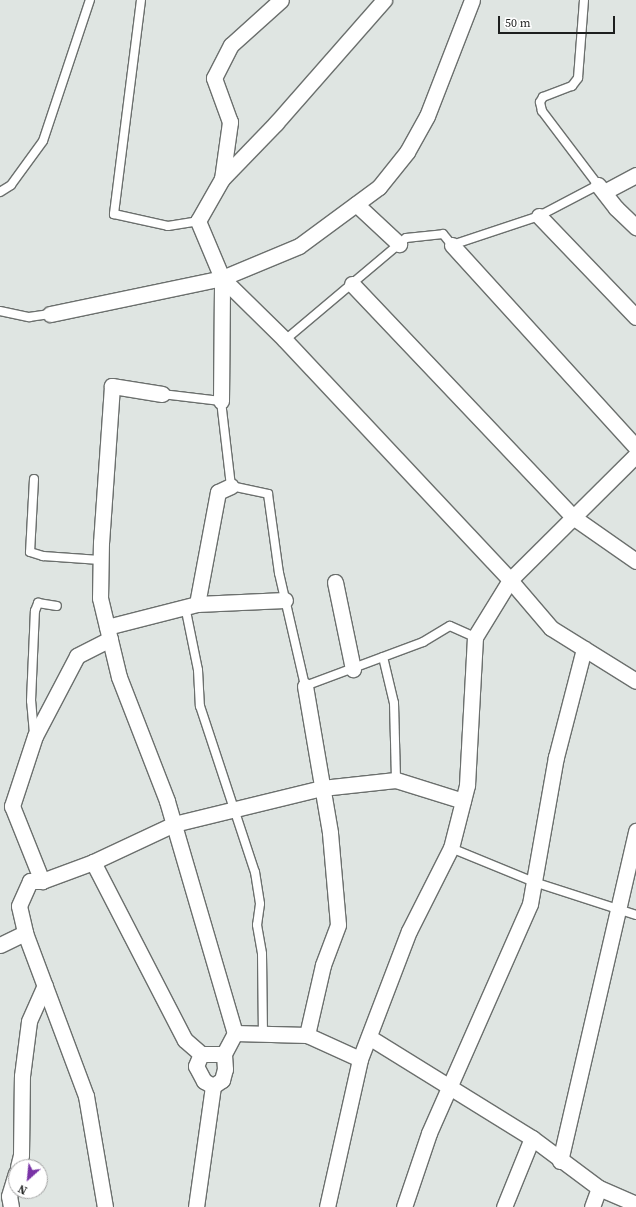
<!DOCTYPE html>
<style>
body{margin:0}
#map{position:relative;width:636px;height:1207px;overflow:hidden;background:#dfe5e2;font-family:"Source Serif 4",serif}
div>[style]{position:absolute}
.roads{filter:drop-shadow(1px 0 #6b6f6d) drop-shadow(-1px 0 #6b6f6d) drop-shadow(0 1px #6b6f6d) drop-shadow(0 -1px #6b6f6d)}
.lane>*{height:8px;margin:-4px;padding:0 4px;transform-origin:4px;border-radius:4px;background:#fff}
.street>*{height:15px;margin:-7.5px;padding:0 7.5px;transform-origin:7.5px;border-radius:7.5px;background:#fff}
span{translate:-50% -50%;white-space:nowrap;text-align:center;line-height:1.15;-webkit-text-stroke:4px #fff;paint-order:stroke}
.north{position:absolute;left:8px;top:1159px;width:40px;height:40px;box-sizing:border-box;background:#fff;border:1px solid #a5a5a5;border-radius:50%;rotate:207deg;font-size:11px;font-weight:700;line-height:16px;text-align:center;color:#1d1f1e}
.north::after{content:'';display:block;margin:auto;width:14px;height:18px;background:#7933a6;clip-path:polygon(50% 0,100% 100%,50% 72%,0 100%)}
.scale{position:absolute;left:498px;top:16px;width:117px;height:18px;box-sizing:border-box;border:2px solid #1d1f1e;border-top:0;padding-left:5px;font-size:12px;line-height:14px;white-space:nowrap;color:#1d1f1e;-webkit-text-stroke:3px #fff;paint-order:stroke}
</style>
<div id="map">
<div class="roads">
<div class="lane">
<i style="left:141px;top:0;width:216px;rotate:97.2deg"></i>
<i style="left:114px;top:214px;width:55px;rotate:12.5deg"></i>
<i style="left:168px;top:226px;width:30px;rotate:-9deg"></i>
<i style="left:0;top:192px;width:13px;rotate:-32deg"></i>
<i style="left:11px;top:185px;width:54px;rotate:-54deg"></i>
<i style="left:43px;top:141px;width:149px;rotate:-71.6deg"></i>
<i style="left:0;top:311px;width:30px;rotate:12deg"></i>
<i style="left:29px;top:317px;width:21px;rotate:-8deg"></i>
<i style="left:285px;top:340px;width:158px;rotate:-40.1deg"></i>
<i style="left:406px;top:238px;width:37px;rotate:-6deg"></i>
<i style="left:443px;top:234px;width:14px;rotate:51deg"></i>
<i style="left:452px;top:245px;width:92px;rotate:-18.4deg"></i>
<i style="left:539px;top:216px;width:67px;rotate:-27.7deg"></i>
<i style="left:598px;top:185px;width:93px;rotate:-127.1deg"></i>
<i style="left:542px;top:111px;width:9px;rotate:-103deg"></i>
<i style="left:540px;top:102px;width:6px;rotate:-59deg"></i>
<i style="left:543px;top:97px;width:31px;rotate:-21deg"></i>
<i style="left:572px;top:86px;width:10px;rotate:-53deg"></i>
<i style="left:578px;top:78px;width:78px;rotate:-85.6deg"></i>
<i style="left:162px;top:394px;width:59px;rotate:6.8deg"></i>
<i style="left:221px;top:401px;width:86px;rotate:83.3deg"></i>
<i style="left:231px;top:486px;width:38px;rotate:12deg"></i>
<i style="left:268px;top:494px;width:80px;rotate:82.1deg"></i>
<i style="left:279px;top:573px;width:116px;rotate:77deg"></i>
<i style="left:305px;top:686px;width:126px;rotate:-20.4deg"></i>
<i style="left:423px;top:642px;width:31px;rotate:-31deg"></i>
<i style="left:450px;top:626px;width:27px;rotate:24deg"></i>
<i style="left:34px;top:479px;width:73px;rotate:93.1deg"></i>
<i style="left:30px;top:552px;width:14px;rotate:17deg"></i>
<i style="left:43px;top:556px;width:57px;rotate:4deg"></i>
<i style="left:185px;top:606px;width:65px;rotate:78.5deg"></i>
<i style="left:198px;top:670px;width:36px;rotate:87deg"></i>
<i style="left:200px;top:706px;width:175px;rotate:71.7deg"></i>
<i style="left:255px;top:872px;width:32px;rotate:81deg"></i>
<i style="left:260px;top:904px;width:21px;rotate:98deg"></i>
<i style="left:257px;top:925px;width:29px;rotate:80deg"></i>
<i style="left:262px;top:954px;width:80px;rotate:89.3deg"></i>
<i style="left:383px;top:657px;width:47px;rotate:76.6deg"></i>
<i style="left:394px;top:703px;width:77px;rotate:88.5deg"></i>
<i style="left:34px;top:734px;width:33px;rotate:-95deg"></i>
<i style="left:31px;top:701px;width:90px;rotate:-87.5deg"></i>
<i style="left:35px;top:611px;width:9px;rotate:-69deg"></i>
<i style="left:38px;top:603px;width:19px;rotate:9deg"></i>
<i style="left:451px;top:848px;width:90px;rotate:22.3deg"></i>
<i style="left:534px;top:882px;width:107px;rotate:17.9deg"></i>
</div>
<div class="street">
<i style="left:472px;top:0;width:124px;rotate:111.2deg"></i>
<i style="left:427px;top:116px;width:41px;rotate:119.1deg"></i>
<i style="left:407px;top:152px;width:45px;rotate:128.7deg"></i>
<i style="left:379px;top:187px;width:99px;rotate:143.6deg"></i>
<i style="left:299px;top:246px;width:83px;rotate:157.4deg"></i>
<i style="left:222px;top:278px;width:88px;rotate:44.5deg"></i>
<i style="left:285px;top:340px;width:329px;rotate:46.8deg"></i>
<i style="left:510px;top:580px;width:63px;rotate:49.5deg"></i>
<i style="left:551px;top:628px;width:100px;rotate:31.9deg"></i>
<i style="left:222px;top:179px;width:58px;rotate:-82deg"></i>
<i style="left:230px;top:122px;width:47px;rotate:-110deg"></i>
<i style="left:214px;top:78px;width:37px;rotate:-63deg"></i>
<i style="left:231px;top:45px;width:67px;rotate:-42deg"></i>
<i style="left:598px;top:185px;width:29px;rotate:52deg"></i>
<i style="left:616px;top:208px;width:28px;rotate:44deg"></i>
<i style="left:604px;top:192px;width:36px;rotate:-28deg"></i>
<i style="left:356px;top:204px;width:59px;rotate:42.9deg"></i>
<i style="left:539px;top:216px;width:140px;rotate:46.2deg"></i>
<i style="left:452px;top:245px;width:273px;rotate:47.7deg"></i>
<i style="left:352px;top:284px;width:321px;rotate:46.5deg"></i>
<i style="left:573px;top:517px;width:77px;rotate:34.9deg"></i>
<i style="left:50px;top:314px;width:176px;rotate:-11.8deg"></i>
<i style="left:162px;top:394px;width:51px;rotate:-170.9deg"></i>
<i style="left:112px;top:386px;width:156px;rotate:94deg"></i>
<i style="left:101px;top:542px;width:56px;rotate:91deg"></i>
<i style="left:100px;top:598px;width:81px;rotate:76.5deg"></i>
<i style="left:119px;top:677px;width:133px;rotate:68.8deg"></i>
<i style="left:167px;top:801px;width:242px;rotate:73.7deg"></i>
<i style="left:235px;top:1033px;width:24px;rotate:118deg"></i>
<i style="left:224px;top:1054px;width:23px;rotate:180deg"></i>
<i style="left:221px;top:401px;width:123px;rotate:-89.5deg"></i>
<i style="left:222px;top:278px;width:62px;rotate:-112.8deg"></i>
<i style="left:198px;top:221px;width:48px;rotate:-60.3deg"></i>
<i style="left:222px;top:179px;width:78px;rotate:-46deg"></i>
<i style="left:276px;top:123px;width:164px;rotate:-48.7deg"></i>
<i style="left:335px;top:582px;width:89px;rotate:78.3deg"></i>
<i style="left:197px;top:604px;width:114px;rotate:-79.4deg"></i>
<i style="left:218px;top:492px;width:14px;rotate:-25deg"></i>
<i style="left:107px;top:627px;width:93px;rotate:-14.3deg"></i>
<i style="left:197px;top:604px;width:88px;rotate:-2.6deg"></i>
<i style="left:110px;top:639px;width:37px;rotate:153deg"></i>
<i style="left:77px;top:656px;width:90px;rotate:117.7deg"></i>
<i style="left:35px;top:736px;width:74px;rotate:108.2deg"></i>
<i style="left:12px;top:806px;width:81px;rotate:68.2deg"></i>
<i style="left:42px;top:881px;width:54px;rotate:-20.4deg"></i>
<i style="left:93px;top:862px;width:200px;rotate:62.7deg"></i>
<i style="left:185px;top:1040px;width:21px;rotate:41deg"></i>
<i style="left:305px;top:686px;width:149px;rotate:80.3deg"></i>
<i style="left:330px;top:833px;width:92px;rotate:85deg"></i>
<i style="left:338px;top:925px;width:43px;rotate:110.6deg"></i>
<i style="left:323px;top:965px;width:72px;rotate:102.9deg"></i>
<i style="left:93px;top:862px;width:89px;rotate:-25.1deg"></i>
<i style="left:174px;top:824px;width:152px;rotate:-13.7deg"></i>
<i style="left:322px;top:788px;width:74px;rotate:-6.2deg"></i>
<i style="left:396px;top:780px;width:70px;rotate:17.4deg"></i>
<i style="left:42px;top:881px;width:12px;rotate:180deg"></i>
<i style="left:30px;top:881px;width:27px;rotate:114deg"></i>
<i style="left:19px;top:906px;width:28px;rotate:77deg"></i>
<i style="left:25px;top:933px;width:174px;rotate:69.5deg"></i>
<i style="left:86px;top:1096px;width:113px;rotate:80.3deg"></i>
<i style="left:0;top:945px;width:28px;rotate:-26deg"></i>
<i style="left:235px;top:1033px;width:72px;rotate:1.6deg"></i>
<i style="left:307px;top:1035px;width:58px;rotate:24.4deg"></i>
<i style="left:369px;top:1037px;width:192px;rotate:31.8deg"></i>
<i style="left:532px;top:1138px;width:84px;rotate:36.7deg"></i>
<i style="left:599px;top:1188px;width:40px;rotate:23.4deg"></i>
<i style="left:201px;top:1054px;width:13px;rotate:113deg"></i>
<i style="left:196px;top:1066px;width:17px;rotate:62deg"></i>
<i style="left:204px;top:1081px;width:10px;rotate:29deg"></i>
<i style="left:560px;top:1161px;width:339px;rotate:-77deg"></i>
<i style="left:18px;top:1167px;width:12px;rotate:-76deg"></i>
<i style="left:21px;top:1155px;width:79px;rotate:-89.3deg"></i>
<i style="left:22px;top:1076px;width:55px;rotate:-82.7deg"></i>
<i style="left:29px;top:1021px;width:39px;rotate:-66deg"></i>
<i style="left:11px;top:1207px;width:11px;rotate:-100deg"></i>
<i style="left:9px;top:1196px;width:24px;rotate:-73deg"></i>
<i style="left:196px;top:1207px;width:122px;rotate:-82deg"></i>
<i style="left:213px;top:1086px;width:11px;rotate:-34deg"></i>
<i style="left:222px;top:1080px;width:11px;rotate:-75deg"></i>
<i style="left:225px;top:1069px;width:15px;rotate:-94deg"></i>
<i style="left:327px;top:1207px;width:152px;rotate:-77.4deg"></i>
<i style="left:360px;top:1059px;width:137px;rotate:-69.1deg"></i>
<i style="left:409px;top:931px;width:93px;rotate:-63.2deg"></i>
<i style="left:451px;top:848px;width:65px;rotate:-75.7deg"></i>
<i style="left:467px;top:785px;width:148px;rotate:-86.9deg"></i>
<i style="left:475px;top:637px;width:67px;rotate:-58.4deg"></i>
<i style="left:510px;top:580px;width:177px;rotate:-44.8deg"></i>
<i style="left:404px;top:1207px;width:78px;rotate:-71.3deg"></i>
<i style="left:429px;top:1133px;width:250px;rotate:-66.2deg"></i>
<i style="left:530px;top:904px;width:149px;rotate:-80deg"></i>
<i style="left:556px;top:757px;width:112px;rotate:-75.5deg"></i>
<i style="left:504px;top:1207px;width:74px;rotate:-67.9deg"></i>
<i style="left:592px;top:1207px;width:20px;rotate:-70deg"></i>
</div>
</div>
<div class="north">N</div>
<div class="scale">50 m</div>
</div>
